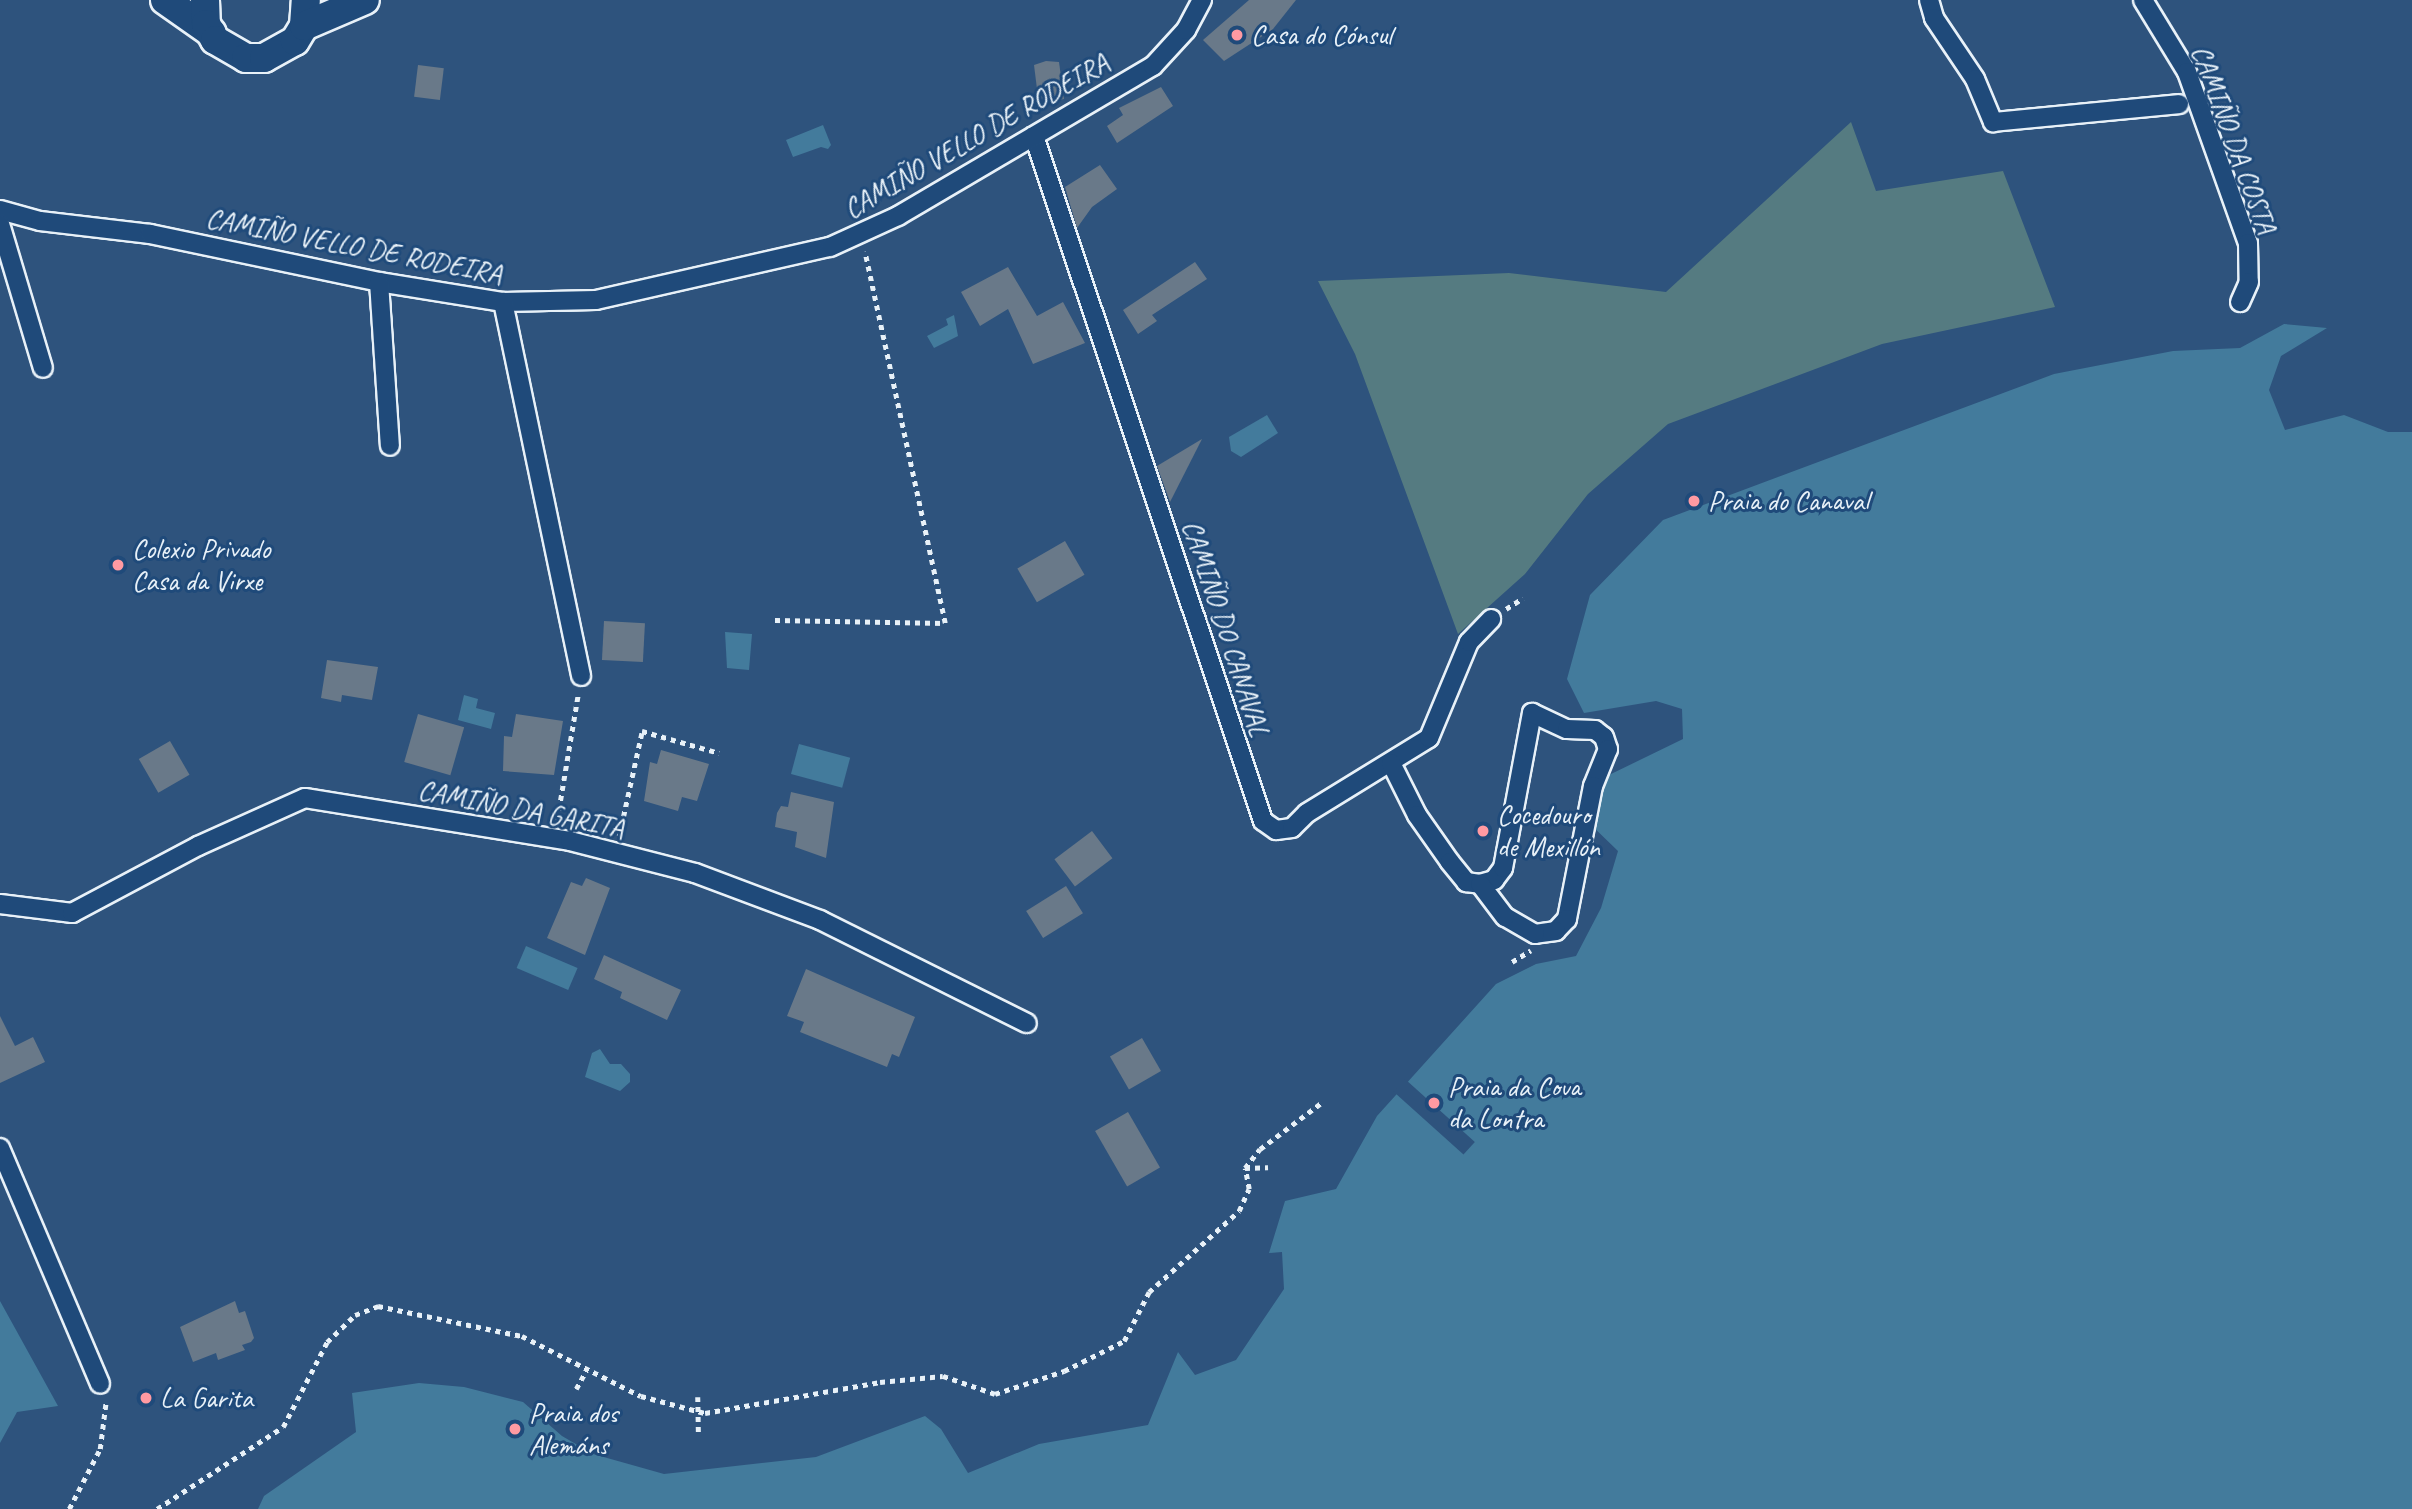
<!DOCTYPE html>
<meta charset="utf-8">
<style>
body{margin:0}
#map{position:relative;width:2412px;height:1509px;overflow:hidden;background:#2e537d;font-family:Caveat,sans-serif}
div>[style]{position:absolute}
.green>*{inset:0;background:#557b81}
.water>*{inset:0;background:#437b9c;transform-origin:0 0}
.pier>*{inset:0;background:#2e537d;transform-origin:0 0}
.building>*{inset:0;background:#697989;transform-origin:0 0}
.path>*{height:4.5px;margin-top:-2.25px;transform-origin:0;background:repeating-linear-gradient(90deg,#e8f1f8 0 5px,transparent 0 10px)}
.roads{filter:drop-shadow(2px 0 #e8f1f8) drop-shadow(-2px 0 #e8f1f8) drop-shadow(0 2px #e8f1f8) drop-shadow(0 -2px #e8f1f8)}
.minor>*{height:18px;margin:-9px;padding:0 9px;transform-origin:9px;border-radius:9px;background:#1f4a7a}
.primary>*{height:28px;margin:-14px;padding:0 14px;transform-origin:14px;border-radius:14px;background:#1f4a7a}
.dots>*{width:19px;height:19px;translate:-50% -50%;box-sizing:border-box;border:4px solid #1f4a7a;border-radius:50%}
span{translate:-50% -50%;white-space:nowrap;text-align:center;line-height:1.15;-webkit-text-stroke:6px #1f4a7a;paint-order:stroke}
.poi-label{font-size:28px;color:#e8f1f8}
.left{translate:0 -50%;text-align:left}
.street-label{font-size:28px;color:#e8f1f8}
</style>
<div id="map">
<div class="green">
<i style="clip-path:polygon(1851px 122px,1876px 191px,2003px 171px,2055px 307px,1882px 344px,1668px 424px,1588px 494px,1525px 574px,1458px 634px,1355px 354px,1318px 281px,1509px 273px,1666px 292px)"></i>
</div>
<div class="water">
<i style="clip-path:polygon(823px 125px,831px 145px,828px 149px,821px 147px,793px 157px,786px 140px)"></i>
<i style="clip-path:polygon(954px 315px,958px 336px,934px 348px,927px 336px,948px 325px,946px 319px)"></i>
<i style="clip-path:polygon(2284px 324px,2327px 328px,2281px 356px,2269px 390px,2285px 430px,2344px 415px,2388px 432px,2412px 432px,2412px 1509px,258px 1509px,264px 1496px,356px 1432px,352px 1393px,419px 1383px,464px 1387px,523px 1402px,562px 1436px,593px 1454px,664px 1474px,816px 1457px,925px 1416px,941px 1429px,968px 1473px,1039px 1444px,1148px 1425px,1178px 1352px,1195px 1375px,1236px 1360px,1284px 1289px,1282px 1252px,1269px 1253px,1285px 1201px,1336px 1189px,1377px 1116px,1496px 984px,1536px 964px,1576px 956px,1601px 908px,1618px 851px,1588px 822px,1609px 775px,1683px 739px,1682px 709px,1656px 701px,1584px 713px,1567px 679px,1590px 595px,1663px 520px,2054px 374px,2173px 351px,2240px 348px)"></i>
<i style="clip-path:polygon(1267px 415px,1278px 433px,1241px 457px,1231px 451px,1229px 437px)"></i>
<i style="clip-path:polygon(725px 632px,752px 634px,749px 670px,727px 668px)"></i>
<i style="clip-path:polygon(464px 695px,478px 699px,476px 708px,495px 713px,491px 729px,458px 720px)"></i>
<i style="left:799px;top:744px;width:53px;height:31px;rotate:15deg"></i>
<i style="left:526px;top:946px;width:56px;height:24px;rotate:23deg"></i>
<i style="clip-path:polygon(600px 1049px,610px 1064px,621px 1064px,630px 1074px,630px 1082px,620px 1091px,585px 1077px,592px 1053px)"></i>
<i style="clip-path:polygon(0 1301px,58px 1406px,17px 1412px,0 1443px)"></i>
</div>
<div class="pier">
<i style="left:1405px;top:1079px;width:94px;height:17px;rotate:42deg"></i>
</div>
<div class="building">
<i style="clip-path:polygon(1249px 0,1296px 0,1273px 29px,1224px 61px,1203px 40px)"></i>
<i style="clip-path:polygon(1046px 61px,1059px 62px,1064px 99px,1048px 102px,1038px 97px,1034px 65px)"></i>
<i style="left:418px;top:65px;width:26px;height:32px;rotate:7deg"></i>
<i style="clip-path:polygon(1161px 87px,1173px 106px,1117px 143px,1107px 126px,1123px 115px,1119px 108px)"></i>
<i style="clip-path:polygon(1100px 165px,1117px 189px,1092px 207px,1077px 228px,1065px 187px)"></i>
<i style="clip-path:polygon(1195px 262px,1207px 279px,1152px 315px,1157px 321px,1138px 334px,1123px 310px)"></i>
<i style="clip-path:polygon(1008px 267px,1037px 316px,1063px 302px,1085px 343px,1033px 364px,1008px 309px,980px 326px,961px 292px)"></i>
<i style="clip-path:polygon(1202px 439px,1170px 502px,1157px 466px)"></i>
<i style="left:1065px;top:541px;width:39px;height:55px;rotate:60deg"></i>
<i style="left:604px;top:621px;width:41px;height:39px;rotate:3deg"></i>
<i style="clip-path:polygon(327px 660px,378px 667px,372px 700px,342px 695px,341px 702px,321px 698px)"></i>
<i style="left:418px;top:714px;width:48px;height:50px;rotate:16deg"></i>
<i style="clip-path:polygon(516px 714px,563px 721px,554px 775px,503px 771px,504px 736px,512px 737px)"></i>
<i style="left:170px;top:741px;width:39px;height:36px;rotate:60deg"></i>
<i style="clip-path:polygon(661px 750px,709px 764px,697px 801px,682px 797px,678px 811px,644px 801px,650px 762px,657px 764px)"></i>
<i style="clip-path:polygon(791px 792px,834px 802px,826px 858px,795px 847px,797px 832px,775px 827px,777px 813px,781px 806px,788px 807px)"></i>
<i style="left:1092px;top:831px;width:34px;height:47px;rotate:53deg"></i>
<i style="clip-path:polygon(586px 878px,610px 888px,585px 955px,547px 938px,571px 882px,582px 886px)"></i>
<i style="left:1066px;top:886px;width:32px;height:47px;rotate:58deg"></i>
<i style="clip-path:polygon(604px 955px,681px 990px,667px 1020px,620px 998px,622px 992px,594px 979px)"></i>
<i style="clip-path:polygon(806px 969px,915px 1017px,899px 1057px,892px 1054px,887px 1067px,800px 1032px,804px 1022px,787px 1016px)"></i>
<i style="clip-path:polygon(0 1016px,15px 1046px,33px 1037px,45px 1062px,0 1083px)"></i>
<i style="left:1142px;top:1038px;width:38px;height:37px;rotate:60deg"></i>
<i style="left:1128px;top:1112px;width:64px;height:38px;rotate:60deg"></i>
<i style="clip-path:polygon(235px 1301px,239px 1313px,245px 1311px,254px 1338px,251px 1342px,242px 1345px,245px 1350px,218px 1360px,216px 1353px,193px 1362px,180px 1327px)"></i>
</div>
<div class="path">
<i style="left:1506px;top:609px;width:20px;rotate:-33deg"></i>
<i style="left:775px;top:620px;width:170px;rotate:1deg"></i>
<i style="left:945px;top:623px;width:380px;rotate:-102.2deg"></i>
<i style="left:557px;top:820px;width:128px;rotate:-80.5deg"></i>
<i style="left:619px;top:836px;width:107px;rotate:-77.6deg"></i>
<i style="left:642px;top:731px;width:80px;rotate:15.9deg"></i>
<i style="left:1512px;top:962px;width:22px;rotate:-32deg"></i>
<i style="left:1245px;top:1168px;width:23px;rotate:-2deg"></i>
<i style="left:576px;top:1389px;width:21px;rotate:-61deg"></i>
<i style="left:698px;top:1397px;width:39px;rotate:89deg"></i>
<i style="left:69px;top:1509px;width:68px;rotate:-62.7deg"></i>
<i style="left:100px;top:1449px;width:48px;rotate:-82.9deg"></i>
<i style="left:157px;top:1509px;width:150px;rotate:-33.1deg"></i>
<i style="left:283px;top:1427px;width:96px;rotate:-62.6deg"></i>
<i style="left:327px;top:1342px;width:39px;rotate:-44deg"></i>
<i style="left:355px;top:1315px;width:25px;rotate:-21deg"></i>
<i style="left:378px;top:1306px;width:147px;rotate:11.8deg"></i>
<i style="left:522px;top:1336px;width:133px;rotate:26.8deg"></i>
<i style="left:641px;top:1396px;width:66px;rotate:14.9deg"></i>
<i style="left:705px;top:1413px;width:178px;rotate:-10deg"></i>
<i style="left:880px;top:1382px;width:63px;rotate:-5.4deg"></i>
<i style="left:943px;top:1376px;width:55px;rotate:19.1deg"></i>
<i style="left:995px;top:1394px;width:73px;rotate:-18.4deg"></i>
<i style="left:1064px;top:1371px;width:67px;rotate:-26.6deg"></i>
<i style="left:1124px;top:1341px;width:55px;rotate:-63deg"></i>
<i style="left:1149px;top:1292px;width:121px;rotate:-42deg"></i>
<i style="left:1239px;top:1211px;width:24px;rotate:-66deg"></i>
<i style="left:1249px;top:1189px;width:21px;rotate:-101deg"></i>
<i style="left:1245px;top:1168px;width:24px;rotate:-52deg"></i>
<i style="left:1260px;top:1149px;width:76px;rotate:-37deg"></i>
</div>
<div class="roads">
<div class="minor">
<i style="left:1929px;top:0;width:19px;rotate:74deg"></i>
<i style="left:1934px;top:18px;width:73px;rotate:56.1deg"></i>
<i style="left:1975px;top:79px;width:47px;rotate:67.3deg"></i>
<i style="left:1993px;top:122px;width:187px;rotate:-5.5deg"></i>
<i style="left:2143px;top:0;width:84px;rotate:58.6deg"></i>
<i style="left:2187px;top:72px;width:182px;rotate:70.4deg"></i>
<i style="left:2248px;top:243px;width:39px;rotate:89deg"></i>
<i style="left:2249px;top:282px;width:22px;rotate:114deg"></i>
<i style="left:1034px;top:136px;width:722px;rotate:71.51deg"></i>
<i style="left:1263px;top:821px;width:16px;rotate:35deg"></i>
<i style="left:1276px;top:830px;width:16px;rotate:-7deg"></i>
<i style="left:1292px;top:828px;width:21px;rotate:-45deg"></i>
<i style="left:1307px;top:813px;width:143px;rotate:-31.6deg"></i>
<i style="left:1429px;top:738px;width:104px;rotate:-67.4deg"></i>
<i style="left:1469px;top:642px;width:32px;rotate:-46deg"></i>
<i style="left:0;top:210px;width:41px;rotate:15.4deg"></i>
<i style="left:40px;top:221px;width:111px;rotate:6.7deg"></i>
<i style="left:150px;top:234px;width:234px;rotate:11.8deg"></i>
<i style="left:379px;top:282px;width:126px;rotate:9.2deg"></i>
<i style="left:503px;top:302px;width:93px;rotate:-1.2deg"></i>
<i style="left:596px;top:300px;width:240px;rotate:-12.8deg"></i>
<i style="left:830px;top:247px;width:75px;rotate:-24.5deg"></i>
<i style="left:898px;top:216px;width:296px;rotate:-30.5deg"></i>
<i style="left:1153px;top:66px;width:49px;rotate:-47.5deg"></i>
<i style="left:1186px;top:30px;width:34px;rotate:-62deg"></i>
<i style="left:0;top:224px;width:150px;rotate:73.4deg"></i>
<i style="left:379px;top:282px;width:164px;rotate:86.2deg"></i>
<i style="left:503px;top:302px;width:382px;rotate:78.2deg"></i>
<i style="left:1391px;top:763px;width:58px;rotate:63.4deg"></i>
<i style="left:1417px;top:815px;width:57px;rotate:54.9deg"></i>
<i style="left:1450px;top:862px;width:26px;rotate:51deg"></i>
<i style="left:1466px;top:882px;width:14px;rotate:8deg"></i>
<i style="left:1480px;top:884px;width:15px;rotate:-16deg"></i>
<i style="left:1494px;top:880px;width:15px;rotate:-53deg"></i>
<i style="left:1503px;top:868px;width:158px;rotate:-79.4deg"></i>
<i style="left:1532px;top:713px;width:38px;rotate:25deg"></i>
<i style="left:1567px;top:729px;width:28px;rotate:2deg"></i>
<i style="left:1595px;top:730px;width:11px;rotate:38deg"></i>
<i style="left:1604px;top:737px;width:13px;rotate:72deg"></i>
<i style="left:1608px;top:749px;width:40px;rotate:112deg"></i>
<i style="left:1593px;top:786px;width:136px;rotate:101.1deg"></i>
<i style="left:1567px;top:919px;width:16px;rotate:133deg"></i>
<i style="left:1556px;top:931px;width:21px;rotate:172deg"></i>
<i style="left:1535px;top:934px;width:34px;rotate:-150deg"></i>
<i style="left:1505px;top:917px;width:41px;rotate:-127.1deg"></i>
<i style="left:0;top:904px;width:73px;rotate:7.1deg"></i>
<i style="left:72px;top:913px;width:143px;rotate:-28deg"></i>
<i style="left:198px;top:846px;width:117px;rotate:-24.2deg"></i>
<i style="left:305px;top:798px;width:268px;rotate:9.2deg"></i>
<i style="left:570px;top:841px;width:129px;rotate:14.4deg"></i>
<i style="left:695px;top:873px;width:134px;rotate:20.6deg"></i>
<i style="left:820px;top:920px;width:231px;rotate:26.5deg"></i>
<i style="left:0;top:1148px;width:256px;rotate:67deg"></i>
</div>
<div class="primary">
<i style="left:165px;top:0;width:57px;rotate:35.1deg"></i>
<i style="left:205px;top:0;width:24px;rotate:88deg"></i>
<i style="left:206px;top:24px;width:18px;rotate:61deg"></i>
<i style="left:215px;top:40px;width:36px;rotate:30deg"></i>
<i style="left:246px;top:58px;width:18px"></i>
<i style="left:264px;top:58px;width:35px;rotate:-29deg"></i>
<i style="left:295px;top:41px;width:17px;rotate:-59deg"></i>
<i style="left:304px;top:26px;width:26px;rotate:-86deg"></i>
<i style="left:304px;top:26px;width:66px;rotate:-23.1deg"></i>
</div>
</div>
<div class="dots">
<i style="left:1237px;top:35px;background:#ff9aa2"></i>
<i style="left:1694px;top:501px;background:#ff9aa2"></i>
<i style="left:118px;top:565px;background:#ff9aa2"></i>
<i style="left:1483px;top:831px;background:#ff9aa2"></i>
<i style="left:1434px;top:1103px;background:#ff9aa2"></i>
<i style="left:146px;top:1398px;background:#ff9aa2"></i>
<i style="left:515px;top:1429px;background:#ff9aa2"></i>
</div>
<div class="poi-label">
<span class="left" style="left:1251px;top:35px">Casa do Cónsul</span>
<span class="left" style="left:1708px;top:501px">Praia do Canaval</span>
<span class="left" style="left:132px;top:565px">Colexio Privado<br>Casa da Virxe</span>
<span class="left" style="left:1497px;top:831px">Cocedouro<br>de Mexillón</span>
<span class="left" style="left:1448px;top:1103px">Praia da Cova<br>da Lontra</span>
<span class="left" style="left:160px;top:1398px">La Garita</span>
<span class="left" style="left:529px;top:1429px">Praia dos<br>Alemáns</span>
</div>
<div class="street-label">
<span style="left:976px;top:136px;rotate:-30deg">CAMIÑO VELLO DE RODEIRA</span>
<span style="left:2234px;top:139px;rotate:70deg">CAMIÑO DA COSTA</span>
<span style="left:354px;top:246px;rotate:11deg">CAMIÑO VELLO DE RODEIRA</span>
<span style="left:1226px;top:628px;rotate:72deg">CAMIÑO DO CANAVAL</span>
<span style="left:521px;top:809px;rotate:11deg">CAMIÑO DA GARITA</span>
</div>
</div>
